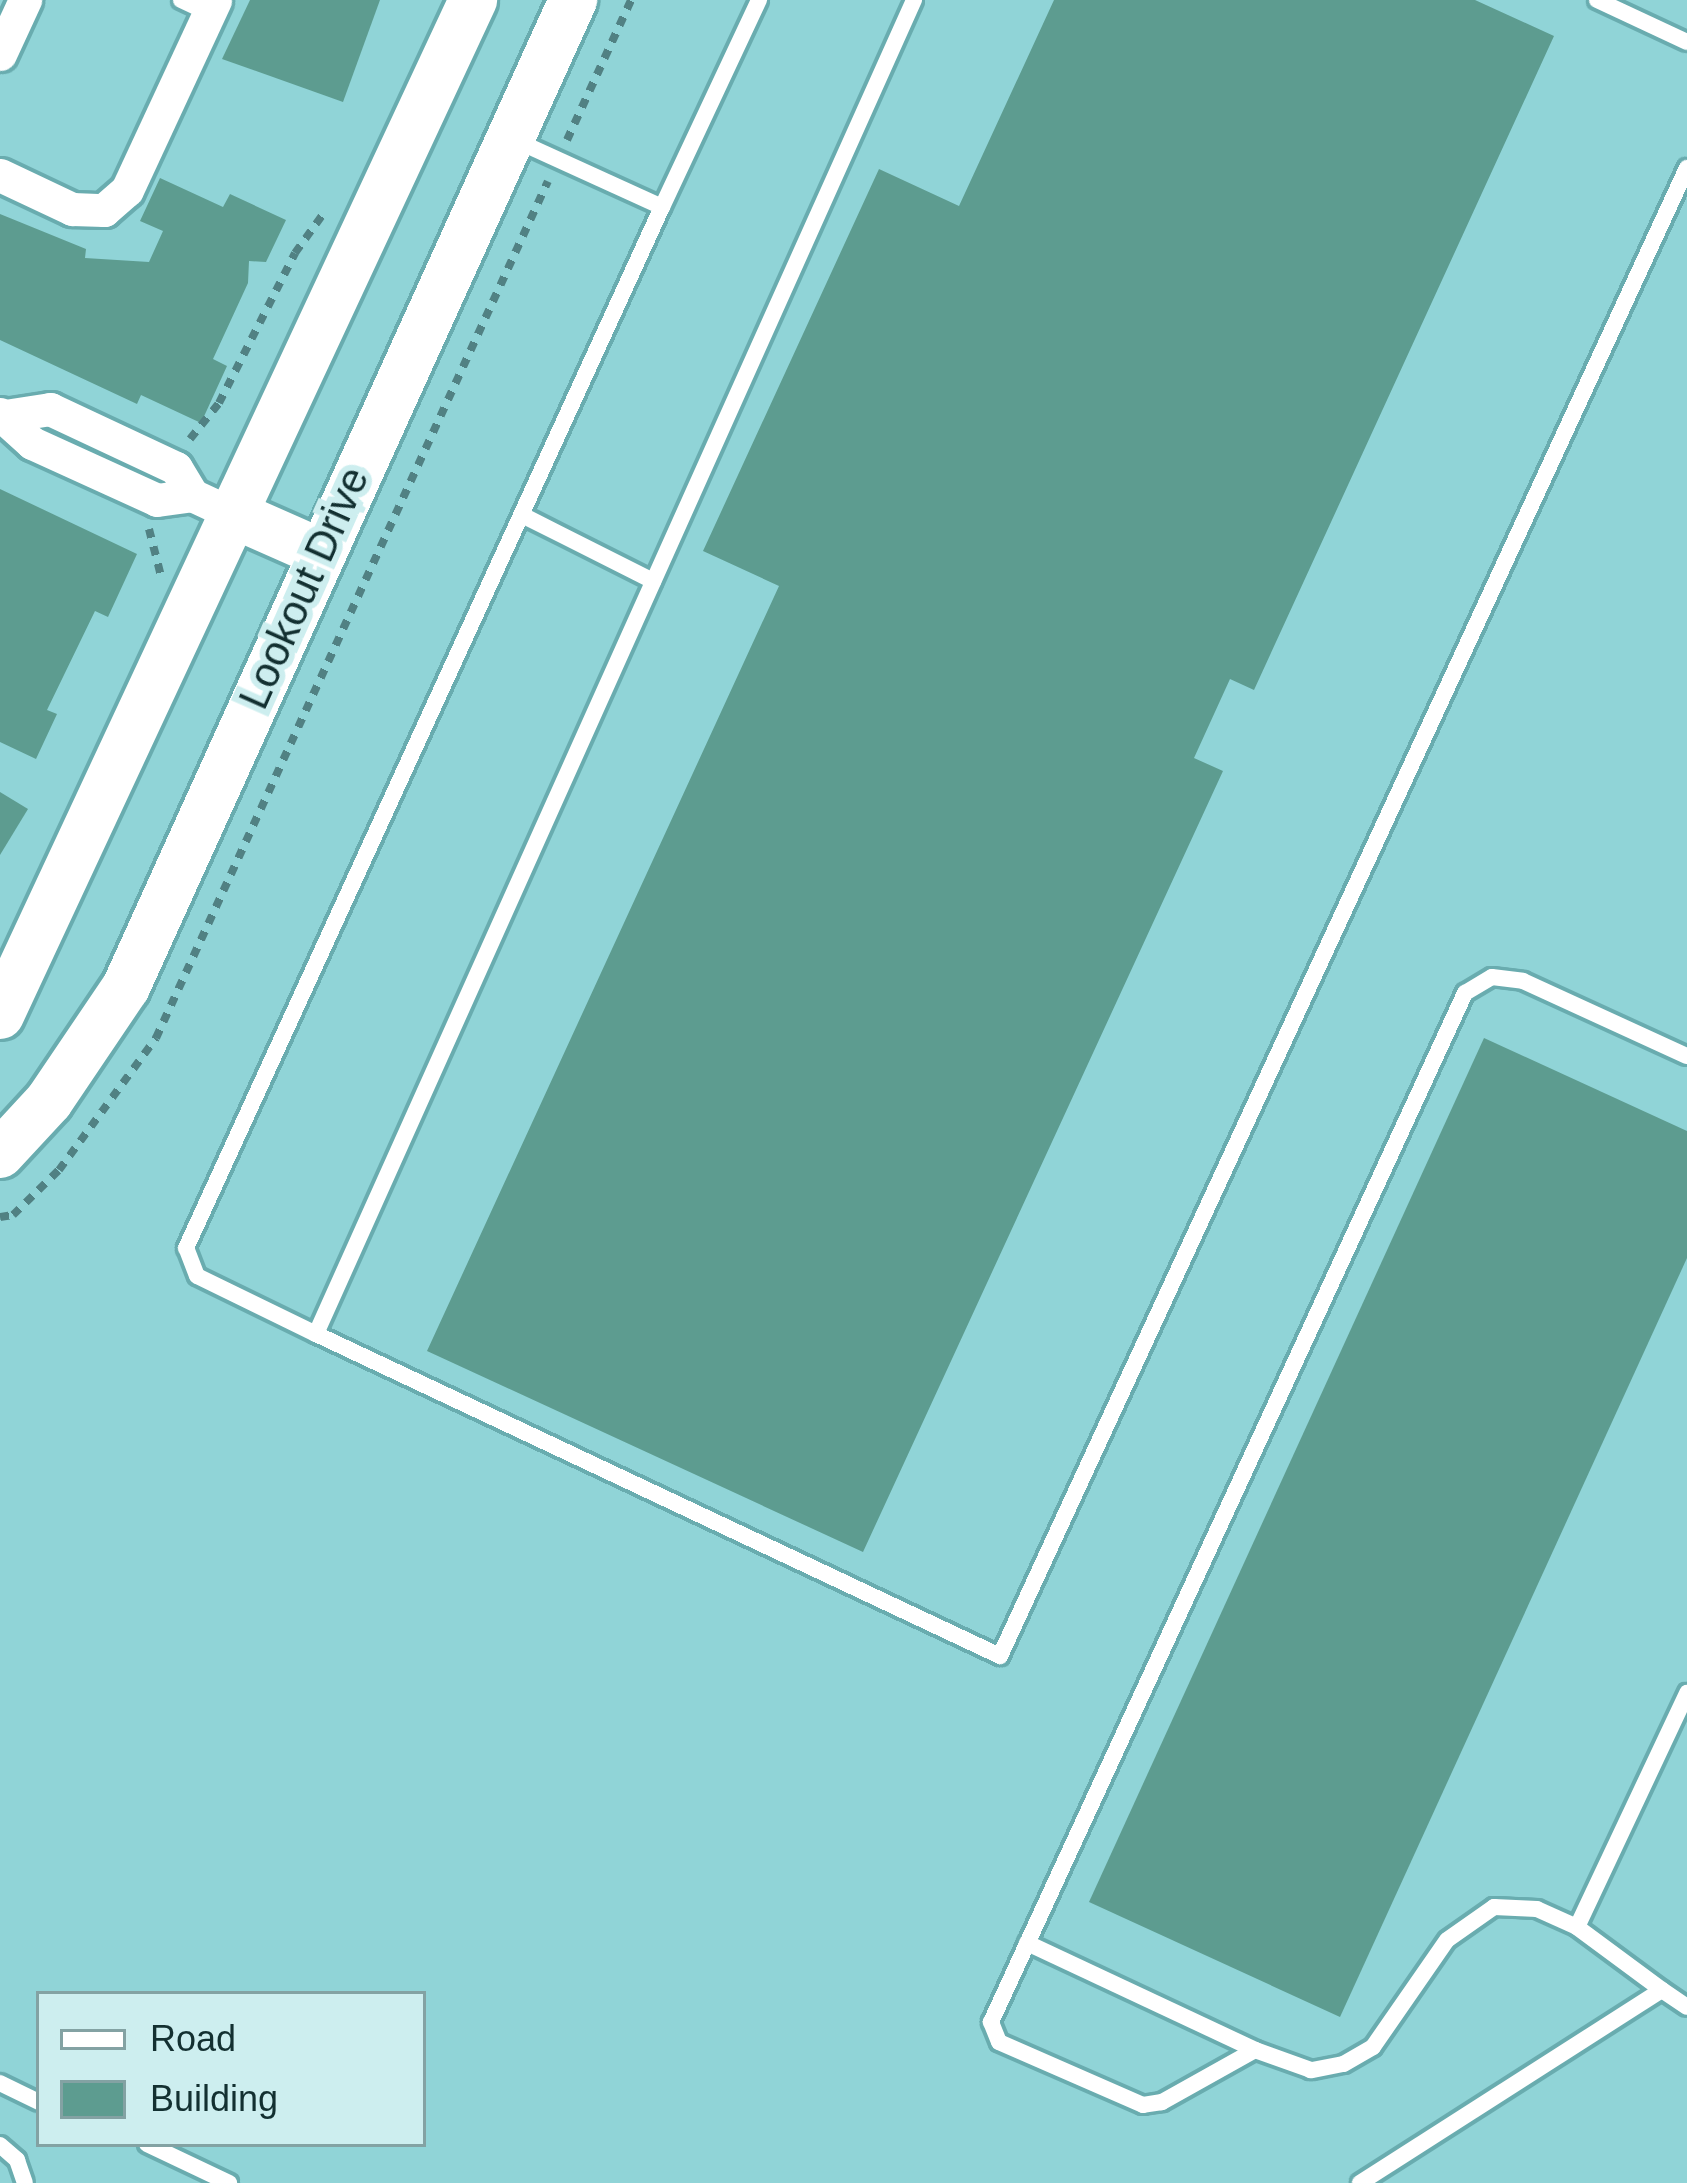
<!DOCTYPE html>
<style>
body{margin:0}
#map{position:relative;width:1687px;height:2183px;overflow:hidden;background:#90d4d7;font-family:Arial,sans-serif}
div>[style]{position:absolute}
.building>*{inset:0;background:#5d9c90}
.path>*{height:8px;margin-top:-4px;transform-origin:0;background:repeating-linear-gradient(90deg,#518183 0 9px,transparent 0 18px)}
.roads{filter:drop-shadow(3px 0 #69acaf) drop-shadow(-3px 0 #69acaf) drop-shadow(0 3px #69acaf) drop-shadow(0 -3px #69acaf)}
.lane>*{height:16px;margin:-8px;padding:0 8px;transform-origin:8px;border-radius:8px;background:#fff}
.street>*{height:33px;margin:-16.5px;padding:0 16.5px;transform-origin:16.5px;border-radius:16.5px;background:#fff}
.secondary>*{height:48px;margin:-24px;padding:0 24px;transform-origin:24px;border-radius:24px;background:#fff}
span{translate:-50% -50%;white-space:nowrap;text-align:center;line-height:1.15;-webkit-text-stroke:12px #cdeeef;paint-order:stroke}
.street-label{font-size:42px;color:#133031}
.legend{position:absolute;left:36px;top:1991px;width:390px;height:156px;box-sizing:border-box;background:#cdeeef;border:3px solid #83a2a3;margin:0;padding:15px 21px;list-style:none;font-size:36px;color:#133031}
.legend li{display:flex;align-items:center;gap:24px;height:60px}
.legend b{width:60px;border:3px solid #83a2a3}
</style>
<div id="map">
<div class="building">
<i style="clip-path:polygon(250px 0,380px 0,343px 102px,222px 59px)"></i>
<i style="clip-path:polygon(1054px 0,1475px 0,1554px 36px,1254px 690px,1230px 679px,1194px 758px,1223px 771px,863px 1552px,427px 1351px,779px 586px,703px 551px,879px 169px,959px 206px)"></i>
<i style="clip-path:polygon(160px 178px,223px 207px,230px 194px,286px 220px,266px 262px,249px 261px,248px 283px,213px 359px,227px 366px,201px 423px,141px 395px,137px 404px,0 340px,0 214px,86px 249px,85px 258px,149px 262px,163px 231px,140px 221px)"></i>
<i style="clip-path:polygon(0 489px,137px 554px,108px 617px,95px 611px,47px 710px,57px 714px,36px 759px,0 742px)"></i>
<i style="clip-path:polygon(0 792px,28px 809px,0 855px)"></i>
<i style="clip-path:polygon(1484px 1038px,1687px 1131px,1687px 1258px,1340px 2017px,1089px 1902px)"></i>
</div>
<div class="path">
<i style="left:567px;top:140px;width:154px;rotate:-65.4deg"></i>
<i style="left:190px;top:439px;width:46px;rotate:-51.1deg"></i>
<i style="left:219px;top:403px;width:168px;rotate:-63.1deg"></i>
<i style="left:295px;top:253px;width:53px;rotate:-54.2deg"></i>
<i style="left:149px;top:529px;width:49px;rotate:75.7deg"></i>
<i style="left:0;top:1217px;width:13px;rotate:-9deg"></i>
<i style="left:13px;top:1215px;width:64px;rotate:-44.4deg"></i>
<i style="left:59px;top:1170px;width:164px;rotate:-53.7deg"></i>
<i style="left:156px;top:1038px;width:942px;rotate:-65.42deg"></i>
</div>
<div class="roads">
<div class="lane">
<i style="left:181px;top:0;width:31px;rotate:25deg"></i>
<i style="left:914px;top:0;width:1462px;rotate:114.15deg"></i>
<i style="left:316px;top:1334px;width:756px;rotate:25.21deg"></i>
<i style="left:1000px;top:1656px;width:1639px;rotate:-65.22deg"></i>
<i style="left:1597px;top:0;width:99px;rotate:25deg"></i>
<i style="left:662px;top:207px;width:229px;rotate:-64.9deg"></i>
<i style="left:522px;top:515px;width:147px;rotate:26.7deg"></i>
<i style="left:316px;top:1334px;width:132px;rotate:-154deg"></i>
<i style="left:197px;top:1276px;width:30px;rotate:-111deg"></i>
<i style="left:186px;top:1248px;width:1145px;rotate:-65.43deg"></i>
<i style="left:662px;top:207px;width:162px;rotate:-155.5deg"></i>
<i style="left:1577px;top:1927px;width:259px;rotate:-64.8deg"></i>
<i style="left:1027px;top:1943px;width:252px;rotate:25.1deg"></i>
<i style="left:1662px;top:1990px;width:30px;rotate:34deg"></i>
<i style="left:0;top:2083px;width:43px;rotate:26deg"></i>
<i style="left:147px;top:2144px;width:91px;rotate:25.4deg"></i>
<i style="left:0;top:2145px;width:23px;rotate:41deg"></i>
<i style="left:17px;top:2160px;width:24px;rotate:71deg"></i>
<i style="left:1360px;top:2183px;width:358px;rotate:-32.6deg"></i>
<i style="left:1662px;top:1990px;width:106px;rotate:-143.5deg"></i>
<i style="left:1577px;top:1927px;width:44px;rotate:-155.8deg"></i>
<i style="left:1537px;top:1909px;width:43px;rotate:-177.3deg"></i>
<i style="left:1494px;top:1907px;width:57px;rotate:144.9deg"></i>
<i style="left:1447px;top:1940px;width:130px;rotate:124.7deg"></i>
<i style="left:1373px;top:2047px;width:34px;rotate:150deg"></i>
<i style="left:1343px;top:2064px;width:33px;rotate:169deg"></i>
<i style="left:1311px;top:2070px;width:59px;rotate:-160.3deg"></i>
<i style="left:1255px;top:2050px;width:107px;rotate:150.8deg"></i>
<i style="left:1162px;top:2102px;width:19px;rotate:171deg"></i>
<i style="left:1143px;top:2105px;width:157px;rotate:-156.4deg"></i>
<i style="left:999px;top:2042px;width:22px;rotate:-112deg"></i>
<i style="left:991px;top:2022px;width:1133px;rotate:-65.27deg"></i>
<i style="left:1465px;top:993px;width:31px;rotate:-31deg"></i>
<i style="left:1492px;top:977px;width:31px;rotate:7deg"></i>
<i style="left:1523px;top:981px;width:180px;rotate:24.6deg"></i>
</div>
<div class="street">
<i style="left:0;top:54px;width:60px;rotate:-65.2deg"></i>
<i style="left:0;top:175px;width:80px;rotate:25.3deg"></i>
<i style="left:72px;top:209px;width:32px;rotate:2deg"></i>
<i style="left:104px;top:210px;width:30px;rotate:-41deg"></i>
<i style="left:127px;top:190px;width:209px;rotate:-65.1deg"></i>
<i style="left:0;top:414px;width:43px;rotate:42.2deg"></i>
<i style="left:32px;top:443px;width:137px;rotate:24.5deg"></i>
<i style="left:157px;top:500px;width:35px;rotate:-8deg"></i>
<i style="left:192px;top:495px;width:45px;rotate:24.9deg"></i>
<i style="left:5px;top:416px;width:46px;rotate:-8.8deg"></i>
<i style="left:50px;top:409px;width:139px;rotate:25.1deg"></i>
<i style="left:176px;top:468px;width:31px;rotate:59deg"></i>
</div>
<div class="secondary">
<i style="left:233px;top:514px;width:94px;rotate:23.8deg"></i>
<i style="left:0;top:1015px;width:1120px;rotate:-65.01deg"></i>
<i style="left:0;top:1154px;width:72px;rotate:-47.2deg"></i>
<i style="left:49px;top:1101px;width:138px;rotate:-56deg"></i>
<i style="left:126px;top:987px;width:1084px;rotate:-65.63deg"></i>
</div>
</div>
<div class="street-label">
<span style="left:304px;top:588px;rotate:-66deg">Lookout Drive</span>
</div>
<ul class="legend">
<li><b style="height:15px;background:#fff"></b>Road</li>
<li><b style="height:33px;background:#5d9c90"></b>Building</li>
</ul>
</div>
